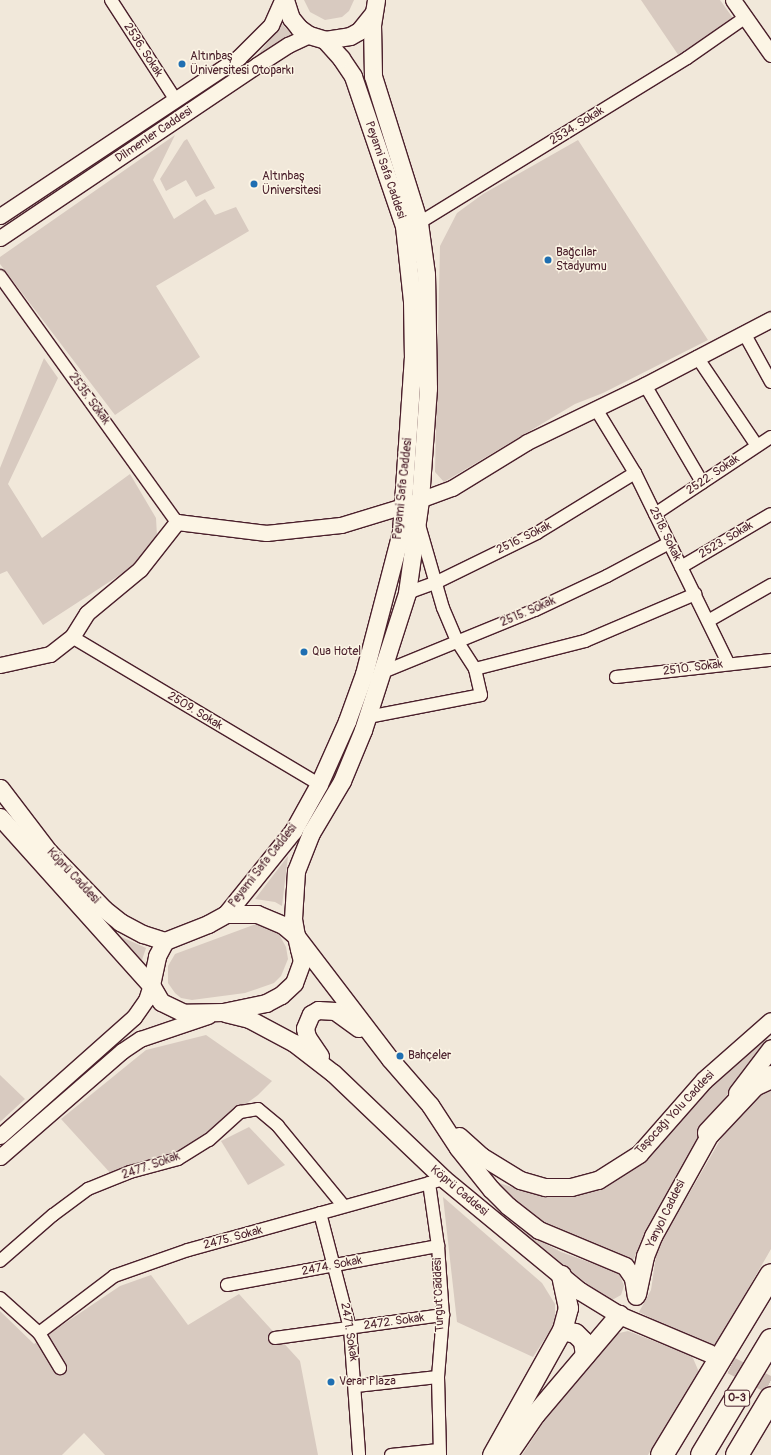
<!DOCTYPE html>
<meta charset="utf-8">
<style>
body{margin:0}
#map{position:relative;width:771px;height:1455px;overflow:hidden;background:#f1e8da;font-family:Pangolin,sans-serif}
div>[style]{position:absolute}
.green>*{inset:0;background:#d8cac0}
.secondary-tunnel>*{height:17px;margin-top:-8.5px;transform-origin:0;background:repeating-linear-gradient(90deg,#d0c0b7 0 17px,transparent 0 25px)}
.roads{filter:drop-shadow(1px 0 #4a1f2b) drop-shadow(-1px 0 #4a1f2b) drop-shadow(0 1px #4a1f2b) drop-shadow(0 -1px #4a1f2b)}
.minor>*{height:12px;margin:-6px;padding:0 6px;transform-origin:6px;border-radius:6px;background:#fcf5e5}
.tertiary>*{height:15px;margin:-7.5px;padding:0 7.5px;transform-origin:7.5px;border-radius:7.5px;background:#fcf5e5}
.secondary>*{height:17px;margin:-8.5px;padding:0 8.5px;transform-origin:8.5px;border-radius:8.5px;background:#fcf5e5}
.primary>*{height:19px;margin:-9.5px;padding:0 9.5px;transform-origin:9.5px;border-radius:9.5px;background:#fcf5e5}
.motorway>*{height:22px;margin:-11px;padding:0 11px;transform-origin:11px;border-radius:11px;background:#fcf5e5}
.dots>*{width:11px;height:11px;translate:-50% -50%;box-sizing:border-box;border:2px solid #fcf5e5;border-radius:50%}
span{translate:-50% -50%;white-space:nowrap;text-align:center;line-height:1.15;-webkit-text-stroke:3px #fcf5e5;paint-order:stroke}
.shield-label span{padding:1px 3px;background:#fcf5e5;border:1px solid;border-radius:3px;-webkit-text-stroke-width:0}
.shield-label{font-size:11px;color:#4a1f2b;font-weight:700}
.street-label{font-size:12px;color:#4a1f2b}
.poi-label{font-size:12px;color:#4a1f2b}
.left{translate:0 -50%;text-align:left}
</style>
<div id="map">
<div class="green">
<i style="clip-path:polygon(304px 0,354px 0,349px 11px,342px 17px,325px 20px,310px 12px)"></i>
<i style="clip-path:polygon(641px 0,720px 0,735px 21px,681px 59px)"></i>
<i style="clip-path:polygon(282px 24px,293px 35px,257px 56px)"></i>
<i style="clip-path:polygon(175px 135px,153px 180px,174px 219px,205px 199px,215px 215px,236px 207px,249px 231px,156px 286px,200px 357px,115px 415px,0 264px,0 257px)"></i>
<i style="clip-path:polygon(187px 139px,215px 188px,196px 197px,186px 180px,166px 191px,160px 179px,184px 141px)"></i>
<i style="clip-path:polygon(578px 140px,708px 340px,603px 393px,575px 404px,444px 482px,435px 472px,440px 246px,457px 213px,483px 194px)"></i>
<i style="clip-path:polygon(44px 358px,58px 378px,8px 484px,42px 538px,130px 474px,156px 518px,157px 536px,146px 558px,43px 625px,7px 571px,0 574px,0 468px)"></i>
<i style="clip-path:polygon(288px 856px,282px 906px,275px 902px,255px 899px)"></i>
<i style="clip-path:polygon(256px 924px,270px 927px,280px 936px,286px 947px,288px 959px,281px 976px,274px 983px,245px 993px,192px 1000px,181px 998px,175px 993px,168px 983px,168px 966px,175px 954px)"></i>
<i style="clip-path:polygon(117px 935px,146px 948px,141px 963px)"></i>
<i style="clip-path:polygon(206px 1035px,272px 1081px,258px 1095px,178px 1153px,113px 1176px,61px 1119px,146px 1050px)"></i>
<i style="clip-path:polygon(769px 1037px,716px 1110px,671px 1186px,632px 1262px,550px 1229px,521px 1211px,493px 1181px,524px 1191px,580px 1194px,621px 1177px,661px 1145px,696px 1097px)"></i>
<i style="clip-path:polygon(0 1075px,25px 1099px,0 1122px)"></i>
<i style="clip-path:polygon(771px 1089px,771px 1249px,713px 1350px,639px 1312px,651px 1290px,657px 1249px,726px 1130px,751px 1101px)"></i>
<i style="clip-path:polygon(249px 1127px,285px 1165px,248px 1185px,221px 1141px)"></i>
<i style="clip-path:polygon(443px 1197px,542px 1283px,555px 1304px,555px 1323px,533px 1357px,457px 1322px)"></i>
<i style="clip-path:polygon(522px 1231px,561px 1252px,619px 1273px,624px 1286px,621px 1295px,612px 1300px,602px 1296px)"></i>
<i style="clip-path:polygon(151px 1275px,188px 1325px,239px 1294px,300px 1361px,318px 1455px,105px 1455px,84px 1433px,62px 1455px,0 1455px,0 1311px,34px 1344px,120px 1286px)"></i>
<i style="clip-path:polygon(628px 1331px,692px 1356px,699px 1372px,648px 1455px,522px 1455px,564px 1391px,615px 1334px)"></i>
</div>
<div class="secondary-tunnel">
<i style="left:709px;top:1354px;width:69px;rotate:26.6deg"></i>
</div>
<div class="roads">
<div class="minor">
<i style="left:111px;top:0;width:118px;rotate:57.1deg"></i>
<i style="left:411px;top:225px;width:8px;rotate:-14deg"></i>
<i style="left:419px;top:223px;width:315px;rotate:-31.6deg"></i>
<i style="left:687px;top:58px;width:72px;rotate:-34.8deg"></i>
<i style="left:0;top:276px;width:303px;rotate:54.3deg"></i>
<i style="left:744px;top:333px;width:56px;rotate:61.1deg"></i>
<i style="left:697px;top:357px;width:107px;rotate:56deg"></i>
<i style="left:645px;top:385px;width:113px;rotate:59.6deg"></i>
<i style="left:596px;top:409px;width:75px;rotate:58.6deg"></i>
<i style="left:635px;top:473px;width:212px;rotate:63.9deg"></i>
<i style="left:655px;top:514px;width:139px;rotate:-33.6deg"></i>
<i style="left:419px;top:525px;width:86px;rotate:73.9deg"></i>
<i style="left:443px;top:608px;width:36px;rotate:67deg"></i>
<i style="left:457px;top:641px;width:33px;rotate:57deg"></i>
<i style="left:475px;top:669px;width:114px;rotate:-14.3deg"></i>
<i style="left:585px;top:641px;width:120px;rotate:-23.1deg"></i>
<i style="left:681px;top:567px;width:104px;rotate:-30.5deg"></i>
<i style="left:407px;top:593px;width:30px;rotate:-20deg"></i>
<i style="left:435px;top:583px;width:114px;rotate:-26.1deg"></i>
<i style="left:537px;top:533px;width:115px;rotate:-31.5deg"></i>
<i style="left:708px;top:621px;width:73px;rotate:-29.7deg"></i>
<i style="left:72px;top:637px;width:287px;rotate:30.8deg"></i>
<i style="left:383px;top:672px;width:164px;rotate:-22.2deg"></i>
<i style="left:535px;top:610px;width:80px;rotate:-25.3deg"></i>
<i style="left:607px;top:576px;width:70px;rotate:-28deg"></i>
<i style="left:616px;top:677px;width:156px;rotate:-6.3deg"></i>
<i style="left:368px;top:717px;width:115px;rotate:-11deg"></i>
<i style="left:481px;top:695px;width:27px;rotate:-103deg"></i>
<i style="left:429px;top:1183px;width:64px;rotate:81.9deg"></i>
<i style="left:438px;top:1246px;width:69px;rotate:85.9deg"></i>
<i style="left:443px;top:1315px;width:62px;rotate:94.6deg"></i>
<i style="left:438px;top:1377px;width:78px;rotate:88.5deg"></i>
<i style="left:320px;top:1213px;width:119px;rotate:75.4deg"></i>
<i style="left:350px;top:1328px;width:127px;rotate:85.9deg"></i>
<i style="left:0;top:1261px;width:70px;rotate:-41deg"></i>
<i style="left:53px;top:1215px;width:44px;rotate:-36.6deg"></i>
<i style="left:88px;top:1189px;width:45px;rotate:-22deg"></i>
<i style="left:130px;top:1172px;width:50px;rotate:-15.2deg"></i>
<i style="left:178px;top:1159px;width:36px;rotate:-32deg"></i>
<i style="left:209px;top:1140px;width:42px;rotate:-42.1deg"></i>
<i style="left:240px;top:1112px;width:18px;rotate:-9deg"></i>
<i style="left:258px;top:1109px;width:26px;rotate:40deg"></i>
<i style="left:278px;top:1126px;width:102px;rotate:50.6deg"></i>
<i style="left:227px;top:1285px;width:215px;rotate:-10.5deg"></i>
<i style="left:0;top:1298px;width:52px;rotate:41.9deg"></i>
<i style="left:39px;top:1333px;width:41px;rotate:59deg"></i>
<i style="left:39px;top:1333px;width:94px;rotate:-37.2deg"></i>
<i style="left:114px;top:1276px;width:78px;rotate:-19.4deg"></i>
<i style="left:188px;top:1250px;width:266px;rotate:-15.5deg"></i>
<i style="left:275px;top:1338px;width:170px;rotate:-7.8deg"></i>
<i style="left:356px;top:1386px;width:82px;rotate:-6.3deg"></i>
<i style="left:391px;top:1455px;width:48px;rotate:-5.9deg"></i>
</div>
<div class="tertiary">
<i style="left:733px;top:0;width:66px;rotate:54.9deg"></i>
<i style="left:0;top:216px;width:287px;rotate:-33.6deg"></i>
<i style="left:239px;top:57px;width:45px;rotate:-45deg"></i>
<i style="left:271px;top:25px;width:27px;rotate:-66deg"></i>
<i style="left:0;top:238px;width:310px;rotate:-33.9deg"></i>
<i style="left:257px;top:65px;width:37px;rotate:-33deg"></i>
<i style="left:288px;top:45px;width:23px;rotate:-25deg"></i>
<i style="left:0;top:665px;width:51px;rotate:-12.4deg"></i>
<i style="left:50px;top:654px;width:28px;rotate:-38deg"></i>
<i style="left:72px;top:637px;width:28px;rotate:-58deg"></i>
<i style="left:87px;top:613px;width:69px;rotate:-39.7deg"></i>
<i style="left:140px;top:569px;width:60px;rotate:-51.8deg"></i>
<i style="left:177px;top:522px;width:90px;rotate:7deg"></i>
<i style="left:266px;top:533px;width:75px;rotate:-6.1deg"></i>
<i style="left:341px;top:525px;width:65px;rotate:-17deg"></i>
<i style="left:403px;top:506px;width:52px;rotate:-20.2deg"></i>
<i style="left:452px;top:488px;width:88px;rotate:-31.5deg"></i>
<i style="left:527px;top:442px;width:131px;rotate:-25.8deg"></i>
<i style="left:645px;top:385px;width:142px;rotate:-27.6deg"></i>
<i style="left:0;top:1136px;width:179px;rotate:-41.6deg"></i>
<i style="left:134px;top:1017px;width:21px;rotate:-55deg"></i>
<i style="left:146px;top:1000px;width:16px;rotate:-72deg"></i>
<i style="left:0;top:1157px;width:162px;rotate:-41deg"></i>
<i style="left:122px;top:1051px;width:22px;rotate:-34deg"></i>
<i style="left:140px;top:1039px;width:72px;rotate:-18.7deg"></i>
</div>
<div class="secondary">
<i style="left:285px;top:0;width:19px;rotate:72deg"></i>
<i style="left:291px;top:18px;width:13px;rotate:51deg"></i>
<i style="left:299px;top:28px;width:12px;rotate:35deg"></i>
<i style="left:309px;top:35px;width:17px;rotate:17deg"></i>
<i style="left:325px;top:40px;width:25px;rotate:-9deg"></i>
<i style="left:350px;top:36px;width:10px;rotate:-29deg"></i>
<i style="left:359px;top:31px;width:22px;rotate:-51deg"></i>
<i style="left:376px;top:0;width:24px;rotate:99deg"></i>
<i style="left:372px;top:24px;width:52px;rotate:88.9deg"></i>
<i style="left:373px;top:76px;width:154px;rotate:72.6deg"></i>
<i style="left:419px;top:223px;width:51px;rotate:82.2deg"></i>
<i style="left:426px;top:274px;width:114px;rotate:89deg"></i>
<i style="left:428px;top:388px;width:112px;rotate:94.1deg"></i>
<i style="left:420px;top:500px;width:94px;rotate:98deg"></i>
<i style="left:407px;top:593px;width:144px;rotate:107.8deg"></i>
<i style="left:363px;top:730px;width:55px;rotate:112.4deg"></i>
<i style="left:342px;top:781px;width:61px;rotate:120.8deg"></i>
<i style="left:311px;top:833px;width:41px;rotate:111.5deg"></i>
<i style="left:296px;top:871px;width:48px;rotate:93.6deg"></i>
<i style="left:293px;top:919px;width:17px;rotate:80deg"></i>
<i style="left:296px;top:936px;width:13px;rotate:77deg"></i>
<i style="left:299px;top:949px;width:12px;rotate:76deg"></i>
<i style="left:302px;top:961px;width:23px;rotate:110deg"></i>
<i style="left:294px;top:983px;width:18px;rotate:137deg"></i>
<i style="left:281px;top:995px;width:17px;rotate:152deg"></i>
<i style="left:266px;top:1003px;width:44px;rotate:168.2deg"></i>
<i style="left:223px;top:1012px;width:39px;rotate:179deg"></i>
<i style="left:184px;top:1013px;width:25px;rotate:-154deg"></i>
<i style="left:161px;top:1002px;width:20px;rotate:-120deg"></i>
<i style="left:151px;top:985px;width:30px;rotate:-78deg"></i>
<i style="left:157px;top:956px;width:17px;rotate:-62deg"></i>
<i style="left:165px;top:941px;width:46px;rotate:-21.6deg"></i>
<i style="left:208px;top:924px;width:21px;rotate:-29deg"></i>
<i style="left:226px;top:914px;width:31px"></i>
<i style="left:257px;top:914px;width:28px;rotate:23deg"></i>
<i style="left:283px;top:925px;width:17px;rotate:40deg"></i>
<i style="left:296px;top:936px;width:155px;rotate:52.6deg"></i>
<i style="left:390px;top:1059px;width:61px;rotate:49deg"></i>
<i style="left:430px;top:1105px;width:51px;rotate:56.9deg"></i>
<i style="left:458px;top:1148px;width:53px;rotate:51.2deg"></i>
<i style="left:491px;top:1189px;width:24px;rotate:45deg"></i>
<i style="left:508px;top:1206px;width:39px;rotate:38deg"></i>
<i style="left:539px;top:1230px;width:93px;rotate:22.7deg"></i>
<i style="left:625px;top:1266px;width:14px;rotate:56deg"></i>
<i style="left:633px;top:1278px;width:18px;rotate:81deg"></i>
<i style="left:0;top:788px;width:81px;rotate:52.6deg"></i>
<i style="left:49px;top:852px;width:79px;rotate:46deg"></i>
<i style="left:104px;top:909px;width:21px;rotate:39deg"></i>
<i style="left:120px;top:922px;width:26px;rotate:28deg"></i>
<i style="left:143px;top:934px;width:23px;rotate:18deg"></i>
<i style="left:0;top:817px;width:226px;rotate:48.1deg"></i>
<i style="left:226px;top:914px;width:107px;rotate:-51.1deg"></i>
<i style="left:293px;top:831px;width:54px;rotate:-61deg"></i>
<i style="left:319px;top:784px;width:69px;rotate:-66deg"></i>
<i style="left:347px;top:721px;width:50px;rotate:-70.1deg"></i>
<i style="left:364px;top:674px;width:147px;rotate:-75.4deg"></i>
<i style="left:401px;top:532px;width:174px;rotate:-86.1deg"></i>
<i style="left:413px;top:358px;width:57px;rotate:-91deg"></i>
<i style="left:412px;top:301px;width:75px;rotate:-96.1deg"></i>
<i style="left:404px;top:226px;width:158px;rotate:-108.8deg"></i>
<i style="left:353px;top:76px;width:22px;rotate:-124deg"></i>
<i style="left:341px;top:58px;width:24px;rotate:-132deg"></i>
<i style="left:225px;top:1013px;width:25px;rotate:14deg"></i>
<i style="left:249px;top:1019px;width:51px;rotate:28.1deg"></i>
<i style="left:294px;top:1043px;width:49px;rotate:37.6deg"></i>
<i style="left:333px;top:1073px;width:153px;rotate:43.7deg"></i>
<i style="left:444px;top:1179px;width:176px;rotate:39.5deg"></i>
<i style="left:580px;top:1291px;width:46px;rotate:31.6deg"></i>
<i style="left:619px;top:1315px;width:98px;rotate:22.9deg"></i>
<i style="left:320px;top:1056px;width:23px;rotate:-124deg"></i>
<i style="left:307px;top:1037px;width:9px;rotate:-103deg"></i>
<i style="left:305px;top:1028px;width:15px;rotate:-67deg"></i>
<i style="left:311px;top:1014px;width:8px;rotate:-30deg"></i>
<i style="left:318px;top:1010px;width:17px;rotate:3deg"></i>
<i style="left:335px;top:1011px;width:29px;rotate:36deg"></i>
<i style="left:737px;top:1093px;width:56px;rotate:-52.9deg"></i>
<i style="left:459px;top:1136px;width:30px;rotate:42deg"></i>
<i style="left:481px;top:1156px;width:46px;rotate:31.6deg"></i>
<i style="left:520px;top:1180px;width:26px;rotate:16deg"></i>
<i style="left:545px;top:1187px;width:26px"></i>
<i style="left:571px;top:1187px;width:28px;rotate:-15deg"></i>
<i style="left:598px;top:1180px;width:49px;rotate:-32.4deg"></i>
<i style="left:639px;top:1154px;width:98px;rotate:-48.7deg"></i>
<i style="left:704px;top:1080px;width:89px;rotate:-41.4deg"></i>
<i style="left:637px;top:1294px;width:39px;rotate:-78deg"></i>
<i style="left:645px;top:1256px;width:22px;rotate:-68deg"></i>
<i style="left:653px;top:1236px;width:129px;rotate:-60.9deg"></i>
</div>
<div class="primary">
<i style="left:562px;top:1330px;width:13px;rotate:13deg"></i>
<i style="left:575px;top:1333px;width:11px;rotate:45deg"></i>
<i style="left:583px;top:1341px;width:14px;rotate:82deg"></i>
<i style="left:492px;top:1455px;width:143px;rotate:-60.8deg"></i>
<i style="left:562px;top:1330px;width:23px;rotate:-75deg"></i>
<i style="left:568px;top:1308px;width:34px;rotate:-102deg"></i>
<i style="left:507px;top:1455px;width:50px;rotate:-55.7deg"></i>
<i style="left:535px;top:1414px;width:130px;rotate:-49.7deg"></i>
</div>
<div class="motorway">
<i style="left:709px;top:1133px;width:66px;rotate:-46.8deg"></i>
<i style="left:754px;top:1085px;width:19px;rotate:-25deg"></i>
<i style="left:662px;top:1455px;width:210px;rotate:-58.8deg"></i>
<i style="left:702px;top:1455px;width:134px;rotate:-59deg"></i>
<i style="left:737px;top:1455px;width:66px;rotate:-59.2deg"></i>
</div>
</div>
<div class="dots">
<i style="left:182px;top:64px;background:#1f6fb2"></i>
<i style="left:254px;top:184px;background:#1f6fb2"></i>
<i style="left:548px;top:260px;background:#1f6fb2"></i>
<i style="left:304px;top:652px;background:#1f6fb2"></i>
<i style="left:400px;top:1056px;background:#1f6fb2"></i>
<i style="left:331px;top:1382px;background:#1f6fb2"></i>
</div>
<div class="shield-label">
<span style="left:737px;top:1398px">O-3</span>
</div>
<div class="street-label">
<span style="left:143px;top:50px;rotate:57deg">2536. Sokak</span>
<span style="left:577px;top:126px;rotate:-32deg">2534. Sokak</span>
<span style="left:154px;top:135px;rotate:-34deg">Dilmenler Caddesi</span>
<span style="left:385px;top:170px;rotate:71deg">Peyami Safa Caddesi</span>
<span style="left:89px;top:399px;rotate:54deg">2535. Sokak</span>
<span style="left:713px;top:475px;rotate:-34deg">2522. Sokak</span>
<span style="left:403px;top:489px;rotate:-84deg">Peyami Safa Caddesi</span>
<span style="left:665px;top:534px;rotate:64deg">2518. Sokak</span>
<span style="left:524px;top:538px;rotate:-26deg">2516. Sokak</span>
<span style="left:726px;top:540px;rotate:-31deg">2523. Sokak</span>
<span style="left:528px;top:612px;rotate:-23deg">2515. Sokak</span>
<span style="left:693px;top:668px;rotate:-7deg">2510. Sokak</span>
<span style="left:195px;top:711px;rotate:31deg">2509. Sokak</span>
<span style="left:263px;top:866px;rotate:-52deg">Peyami Safa Caddesi</span>
<span style="left:73px;top:876px;rotate:47deg">Köprü Caddesi</span>
<span style="left:675px;top:1113px;rotate:-47deg">Taşocağı Yolu Caddesi</span>
<span style="left:151px;top:1166px;rotate:-19deg">2477. Sokak</span>
<span style="left:459px;top:1191px;rotate:40deg">Köprü Caddesi</span>
<span style="left:666px;top:1214px;rotate:-64deg">Yanyol Caddesi</span>
<span style="left:233px;top:1238px;rotate:-15deg">2475. Sokak</span>
<span style="left:332px;top:1266px;rotate:-11deg">2474. Sokak</span>
<span style="left:439px;top:1295px;rotate:-92deg">Turgut Caddesi</span>
<span style="left:394px;top:1322px;rotate:-8deg">2472. Sokak</span>
<span style="left:349px;top:1332px;rotate:81deg">2471. Sokak</span>
</div>
<div class="poi-label">
<span class="left" style="left:190px;top:64px">Altınbaş<br>Üniversitesi Otoparkı</span>
<span class="left" style="left:262px;top:184px">Altınbaş<br>Üniversitesi</span>
<span class="left" style="left:556px;top:260px">Bağcılar<br>Stadyumu</span>
<span class="left" style="left:312px;top:652px">Qua Hotel</span>
<span class="left" style="left:408px;top:1056px">Bahçeler</span>
<span class="left" style="left:339px;top:1382px">Verar Plaza</span>
</div>
</div>
